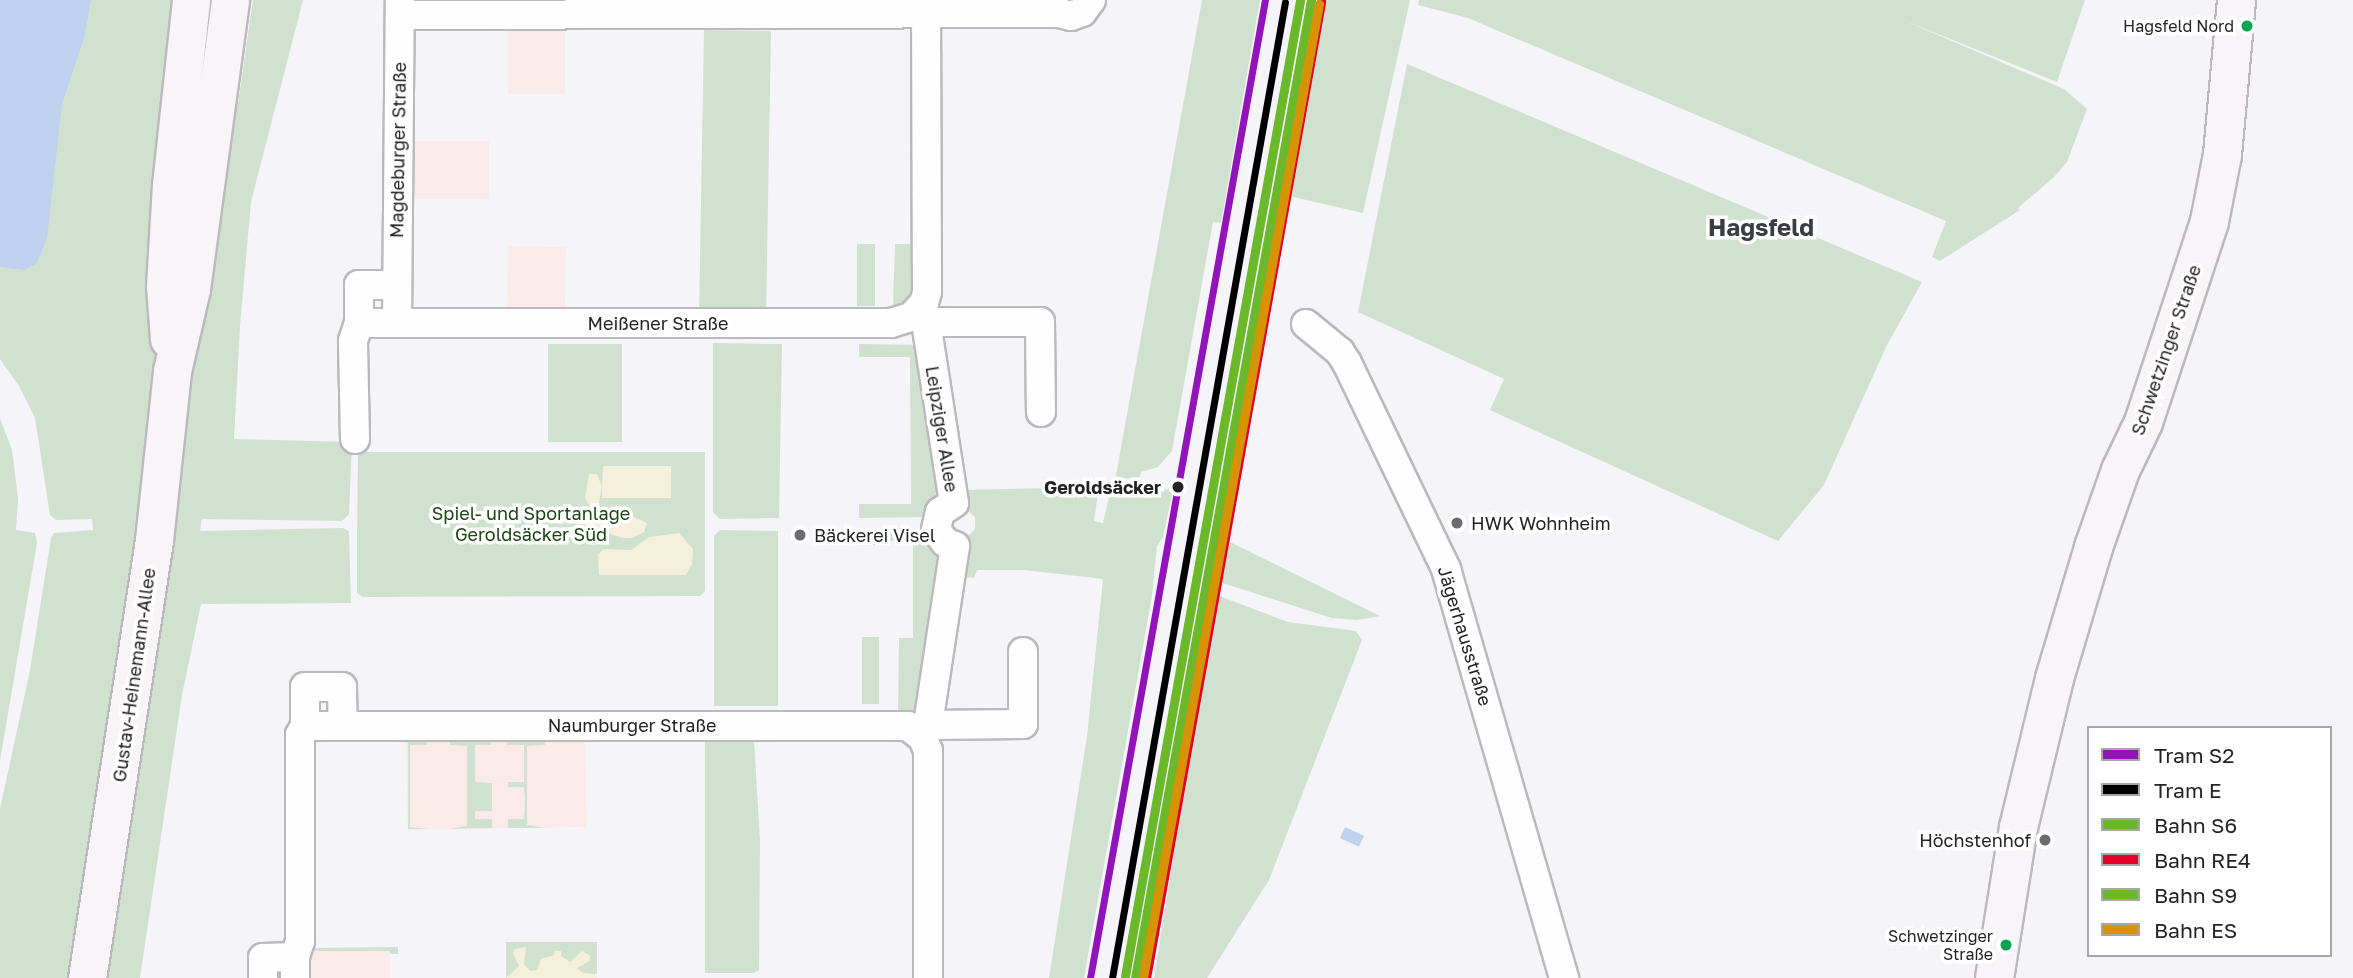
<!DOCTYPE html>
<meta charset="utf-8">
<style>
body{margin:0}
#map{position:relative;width:2353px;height:978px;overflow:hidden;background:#f5f5f9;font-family:"Golos Text",sans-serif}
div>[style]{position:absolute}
.industrial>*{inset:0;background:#faebea;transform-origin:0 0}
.green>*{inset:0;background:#d0e1cf;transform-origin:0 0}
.sand>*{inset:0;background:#f4f0dc}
.water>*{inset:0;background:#bed1ee;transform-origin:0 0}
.roads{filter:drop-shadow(2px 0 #bababc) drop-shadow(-2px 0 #bababc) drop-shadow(0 2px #bababc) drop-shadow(0 -2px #bababc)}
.minor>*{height:28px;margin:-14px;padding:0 14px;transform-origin:14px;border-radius:14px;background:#fefefe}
.major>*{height:37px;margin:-18.5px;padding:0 18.5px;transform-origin:18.5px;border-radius:18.5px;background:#f8f4f8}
.rail-1>*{height:9px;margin:-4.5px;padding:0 4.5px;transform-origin:4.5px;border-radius:4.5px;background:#6bb82b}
.rail-2>*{height:9px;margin:-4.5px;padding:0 4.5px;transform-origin:4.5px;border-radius:4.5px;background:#e4002b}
.rail-3>*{height:9px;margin:-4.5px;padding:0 4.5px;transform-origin:4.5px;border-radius:4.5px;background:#6bb82b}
.rail-4>*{height:9px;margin:-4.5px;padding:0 4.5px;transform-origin:4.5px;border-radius:4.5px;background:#d79206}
.tram-1>*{height:7px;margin:-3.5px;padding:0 3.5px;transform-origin:3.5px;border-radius:3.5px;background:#9313ba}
.tram-2>*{height:7px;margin:-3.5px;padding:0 3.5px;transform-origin:3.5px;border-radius:3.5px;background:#000}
.dots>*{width:19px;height:19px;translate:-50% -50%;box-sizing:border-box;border:4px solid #fff;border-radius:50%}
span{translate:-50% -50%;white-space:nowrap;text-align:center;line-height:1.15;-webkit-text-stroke:7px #fff;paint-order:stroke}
.bus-label{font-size:16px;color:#232326}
.right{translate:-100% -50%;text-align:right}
.street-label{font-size:18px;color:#232326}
.stop-label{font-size:18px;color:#232326;font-weight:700}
.park-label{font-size:18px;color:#184510}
.poi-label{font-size:18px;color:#232326}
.left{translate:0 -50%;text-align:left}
.district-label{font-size:24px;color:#3c3d43;font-weight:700}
.legend{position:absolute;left:2087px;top:726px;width:245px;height:231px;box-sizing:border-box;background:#fff;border:2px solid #a7a7a8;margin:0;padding:9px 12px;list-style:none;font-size:21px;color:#232326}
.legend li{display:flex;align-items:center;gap:14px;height:35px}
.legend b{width:35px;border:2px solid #a7a7a8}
</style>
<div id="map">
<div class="industrial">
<i style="left:508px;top:31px;width:57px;height:63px"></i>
<i style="left:489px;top:141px;width:58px;height:82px;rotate:90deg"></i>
<i style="left:508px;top:246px;width:58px;height:62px;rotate:1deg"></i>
<i style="left:585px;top:734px;width:93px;height:179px;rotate:89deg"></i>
<i style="left:311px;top:951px;width:79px;height:27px"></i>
</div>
<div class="green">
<i style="clip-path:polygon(0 0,179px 0,153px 415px,74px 978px,0 978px,0 809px,30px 670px,51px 538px,54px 533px,93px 530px,92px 519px,56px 520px,50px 515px,35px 418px,19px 386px,0 359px)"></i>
<i style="clip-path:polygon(253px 0,303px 0,251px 202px,240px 326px,234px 439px,352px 442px,349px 514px,342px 521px,202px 519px,200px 531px,343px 528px,349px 531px,351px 603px,201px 604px,182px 695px,140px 978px,100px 978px,213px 216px,225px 141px,238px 104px)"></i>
<i style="clip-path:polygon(1202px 0,1260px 0,1221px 223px,1213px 222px,1172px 451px,1158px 467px,1141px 472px,1139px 479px,1118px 478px,1116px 475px)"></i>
<i style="clip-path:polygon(1324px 0,1410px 0,1363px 213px,1289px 196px)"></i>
<i style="clip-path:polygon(1419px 0,2085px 0,2057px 82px,1903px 20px,2064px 89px,2087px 109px,2067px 162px,2054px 177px,2018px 208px,2020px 210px,1940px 261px,1932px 257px,1946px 221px,1468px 18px,1418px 5px)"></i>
<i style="left:704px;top:30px;width:67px;height:279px;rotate:1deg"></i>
<i style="left:910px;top:47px;width:7px;height:90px"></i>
<i style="clip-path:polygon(1407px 64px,1922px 282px,1886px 347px,1824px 485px,1778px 541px,1490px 410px,1504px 379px,1358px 312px)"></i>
<i style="clip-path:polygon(910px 151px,918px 151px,918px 292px,898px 313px,893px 306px,895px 244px,910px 244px)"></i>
<i style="left:857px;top:244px;width:18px;height:62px"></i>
<i style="clip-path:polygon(713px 343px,782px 344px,779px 518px,720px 519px,713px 512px)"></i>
<i style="left:548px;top:344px;width:74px;height:98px"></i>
<i style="clip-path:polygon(859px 344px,921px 345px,946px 494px,927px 517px,859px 518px,859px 504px,911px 504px,910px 357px,859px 357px)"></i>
<i style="clip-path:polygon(0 418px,12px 450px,18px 498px,16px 530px,35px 533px,37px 543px,0 761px)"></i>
<i style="clip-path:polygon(362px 452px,705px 452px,705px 591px,700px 596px,362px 597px,357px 593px,357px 539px,358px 455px)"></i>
<i style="clip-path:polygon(1099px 487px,1094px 521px,1103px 523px,1111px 489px,1114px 487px,1122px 487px,1122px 493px,1158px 494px,1159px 489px,1173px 490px,1163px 537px,1157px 546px,1152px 596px,1084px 978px,1049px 978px,1087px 736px,1103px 579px,1024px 570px,977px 570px,974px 578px,959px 576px,965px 539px,975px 529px,975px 517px,965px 508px,962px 490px)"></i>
<i style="clip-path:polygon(720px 530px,778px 531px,778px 706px,714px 706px,714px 536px)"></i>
<i style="clip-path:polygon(860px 531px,928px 531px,950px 551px,918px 715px,898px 715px,899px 638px,913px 638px,913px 541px,877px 541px,877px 545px,859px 546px)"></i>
<i style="clip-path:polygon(1230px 542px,1380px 616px,1357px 620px,1332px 618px,1216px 581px,1219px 563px,1225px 564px)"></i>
<i style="clip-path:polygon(1214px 594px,1288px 622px,1356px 631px,1362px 640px,1269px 880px,1207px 978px,1154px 978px,1184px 790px,1216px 613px,1211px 609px)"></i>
<i style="left:862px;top:637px;width:17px;height:67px"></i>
<i style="clip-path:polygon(427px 734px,427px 745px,410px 745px,410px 827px,428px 829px,408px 829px,408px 735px)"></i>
<i style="clip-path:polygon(450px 734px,492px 734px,491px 745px,475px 745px,475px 782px,492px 783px,492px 811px,475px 811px,475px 819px,492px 819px,492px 828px,449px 829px,467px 826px,467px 746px,450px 745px)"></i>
<i style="clip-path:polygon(545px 734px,545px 745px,527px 746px,527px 825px,546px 828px,508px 828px,508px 819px,524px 819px,525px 803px,524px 787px,508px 787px,508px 782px,524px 782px,524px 745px,507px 745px,508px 737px)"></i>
<i style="clip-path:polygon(705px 740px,754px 740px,760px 841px,759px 970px,754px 973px,705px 973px)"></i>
<i style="left:506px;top:942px;width:91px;height:36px"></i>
<i style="clip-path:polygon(398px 947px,398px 954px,390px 954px,390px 951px,311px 951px,311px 968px,307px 968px,307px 948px)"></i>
</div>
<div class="sand">
<i style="clip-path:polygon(603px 466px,671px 466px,671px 498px,602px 498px,602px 487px,599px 503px,591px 507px,585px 498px,589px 474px,597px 474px,602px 487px)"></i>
<i style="clip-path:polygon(629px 515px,647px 523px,644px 532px,632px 538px,622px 538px,583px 524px,588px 518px)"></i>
<i style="clip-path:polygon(679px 533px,693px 549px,692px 564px,686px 575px,599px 575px,598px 555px,603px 549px,631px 550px,649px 537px)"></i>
<i style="clip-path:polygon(526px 947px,524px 964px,530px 971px,537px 970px,541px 959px,554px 955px,555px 951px,561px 951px,561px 956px,570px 962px,582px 951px,590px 956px,589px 961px,577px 968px,583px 973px,597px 974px,597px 978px,506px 978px,519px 966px,513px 953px,515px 949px)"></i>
</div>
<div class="water">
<i style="clip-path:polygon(0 0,91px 0,84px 38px,62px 104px,47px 238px,37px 263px,24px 270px,0 267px)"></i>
<i style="left:1345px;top:827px;width:21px;height:12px;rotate:25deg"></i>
</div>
<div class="roads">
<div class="minor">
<i style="left:1050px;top:0;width:16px;rotate:55deg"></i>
<i style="left:1059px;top:13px;width:12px;rotate:14deg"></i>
<i style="left:1071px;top:16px;width:12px;rotate:-20deg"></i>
<i style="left:1082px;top:12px;width:15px;rotate:-53deg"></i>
<i style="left:400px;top:15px;width:659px;rotate:-0.17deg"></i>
<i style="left:926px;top:322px;width:183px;rotate:81.2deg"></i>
<i style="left:954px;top:503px;width:17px;rotate:147deg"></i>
<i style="left:940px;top:512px;width:18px;rotate:103deg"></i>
<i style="left:936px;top:530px;width:15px;rotate:53deg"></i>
<i style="left:945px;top:542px;width:11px;rotate:22deg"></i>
<i style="left:955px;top:546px;width:181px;rotate:98.6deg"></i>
<i style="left:926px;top:322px;width:114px"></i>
<i style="left:1040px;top:322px;width:90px;rotate:89.4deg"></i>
<i style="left:359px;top:323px;width:532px"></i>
<i style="left:891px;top:323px;width:21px;rotate:-17deg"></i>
<i style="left:911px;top:317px;width:19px;rotate:-47deg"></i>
<i style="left:924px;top:303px;width:11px;rotate:-75deg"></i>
<i style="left:927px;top:292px;width:279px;rotate:-90.2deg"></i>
<i style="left:397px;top:323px;width:323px;rotate:-89.5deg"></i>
<i style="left:1306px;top:324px;width:44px;rotate:39.5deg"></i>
<i style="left:1340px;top:352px;width:13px;rotate:58deg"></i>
<i style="left:1347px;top:363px;width:229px;rotate:64.3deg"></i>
<i style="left:1446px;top:569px;width:426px;rotate:73.9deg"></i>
<i style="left:355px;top:439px;width:98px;rotate:-91.2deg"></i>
<i style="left:353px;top:341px;width:19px;rotate:-72deg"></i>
<i style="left:359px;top:323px;width:38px;rotate:-90deg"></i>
<i style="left:359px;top:285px;width:38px"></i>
<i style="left:928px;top:725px;width:95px;rotate:-0.6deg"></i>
<i style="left:1023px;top:724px;width:72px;rotate:-90deg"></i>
<i style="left:305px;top:726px;width:603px"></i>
<i style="left:908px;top:726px;width:19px;rotate:39deg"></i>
<i style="left:923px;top:738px;width:14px;rotate:69deg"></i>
<i style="left:928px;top:751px;width:227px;rotate:90deg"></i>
<i style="left:263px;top:978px;width:20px;rotate:-90deg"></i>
<i style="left:263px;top:958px;width:32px;rotate:-2deg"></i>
<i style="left:295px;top:978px;width:21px;rotate:-90deg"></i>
<i style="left:295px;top:957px;width:17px;rotate:-73deg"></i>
<i style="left:300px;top:941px;width:206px;rotate:-90deg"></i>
<i style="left:300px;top:735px;width:10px;rotate:-61deg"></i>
<i style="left:305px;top:726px;width:39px;rotate:-90deg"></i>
<i style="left:305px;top:687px;width:37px"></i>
<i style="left:342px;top:687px;width:39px;rotate:89deg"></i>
</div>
<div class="major">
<i style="left:169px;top:339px;width:53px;rotate:-94.3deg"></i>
<i style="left:165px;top:286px;width:101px;rotate:-86.6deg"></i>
<i style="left:171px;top:185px;width:186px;rotate:-83.8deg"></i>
<i style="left:87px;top:978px;width:443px;rotate:-81.3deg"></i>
<i style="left:154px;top:540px;width:170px;rotate:-83.9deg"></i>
<i style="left:172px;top:371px;width:84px;rotate:-77deg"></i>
<i style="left:191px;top:289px;width:292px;rotate:-82.3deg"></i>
<i style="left:1994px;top:978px;width:153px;rotate:-81deg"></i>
<i style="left:2018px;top:827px;width:153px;rotate:-76.4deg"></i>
<i style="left:2054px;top:678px;width:137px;rotate:-73.4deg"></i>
<i style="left:2093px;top:547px;width:82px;rotate:-70.7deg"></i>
<i style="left:2120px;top:470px;width:53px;rotate:-64.4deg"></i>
<i style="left:2143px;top:422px;width:212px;rotate:-71.8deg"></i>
<i style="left:2209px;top:221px;width:68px;rotate:-79deg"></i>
<i style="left:2222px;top:154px;width:155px;rotate:-84.8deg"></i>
</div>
</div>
<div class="rail-1">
<i style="left:1135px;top:978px;width:994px;rotate:-79.8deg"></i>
</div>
<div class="rail-2">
<i style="left:1146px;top:978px;width:992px;rotate:-79.83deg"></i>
</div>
<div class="rail-3">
<i style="left:1125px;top:976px;width:992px;rotate:-79.83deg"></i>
</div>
<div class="rail-4">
<i style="left:1143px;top:978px;width:990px;rotate:-79.76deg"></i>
</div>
<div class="tram-1">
<i style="left:1090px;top:978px;width:994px;rotate:-79.86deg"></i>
</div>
<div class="tram-2">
<i style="left:1112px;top:978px;width:991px;rotate:-79.95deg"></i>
</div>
<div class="dots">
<i style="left:2247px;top:26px;background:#00a651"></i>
<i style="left:1178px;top:487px;background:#232326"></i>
<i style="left:1457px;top:523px;background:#6c6c70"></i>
<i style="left:800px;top:535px;background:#6c6c70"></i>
<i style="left:2045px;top:840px;background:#6c6c70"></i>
<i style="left:2006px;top:945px;background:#00a651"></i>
</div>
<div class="bus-label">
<span class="right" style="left:2234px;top:26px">Hagsfeld Nord</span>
<span class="right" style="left:1993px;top:945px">Schwetzinger<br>Straße</span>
</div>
<div class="street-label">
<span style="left:398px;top:150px;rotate:-89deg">Magdeburger Straße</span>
<span style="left:658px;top:323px">Meißener Straße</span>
<span style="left:2166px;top:350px;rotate:-71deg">Schwetzinger Straße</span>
<span style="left:942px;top:429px;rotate:81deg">Leipziger Allee</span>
<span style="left:1465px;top:636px;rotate:73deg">Jägerhausstraße</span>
<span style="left:134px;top:675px;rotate:-82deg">Gustav-Heinemann-Allee</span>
<span style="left:632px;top:725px">Naumburger Straße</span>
</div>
<div class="stop-label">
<span class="right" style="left:1161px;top:487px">Geroldsäcker</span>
</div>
<div class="park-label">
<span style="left:531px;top:524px">Spiel- und Sportanlage<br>Geroldsäcker Süd</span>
</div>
<div class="poi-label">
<span class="left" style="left:1471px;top:523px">HWK Wohnheim</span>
<span class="left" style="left:814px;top:535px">Bäckerei Visel</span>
<span class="right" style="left:2031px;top:840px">Höchstenhof</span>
</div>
<div class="district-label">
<span style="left:1761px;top:227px">Hagsfeld</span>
</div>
<ul class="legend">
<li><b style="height:9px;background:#9313ba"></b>Tram S2</li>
<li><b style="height:9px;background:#000"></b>Tram E</li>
<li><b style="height:9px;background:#6bb82b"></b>Bahn S6</li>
<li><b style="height:9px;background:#e4002b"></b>Bahn RE4</li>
<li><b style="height:9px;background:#6bb82b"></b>Bahn S9</li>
<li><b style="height:9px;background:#d79206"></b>Bahn ES</li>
</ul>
</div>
